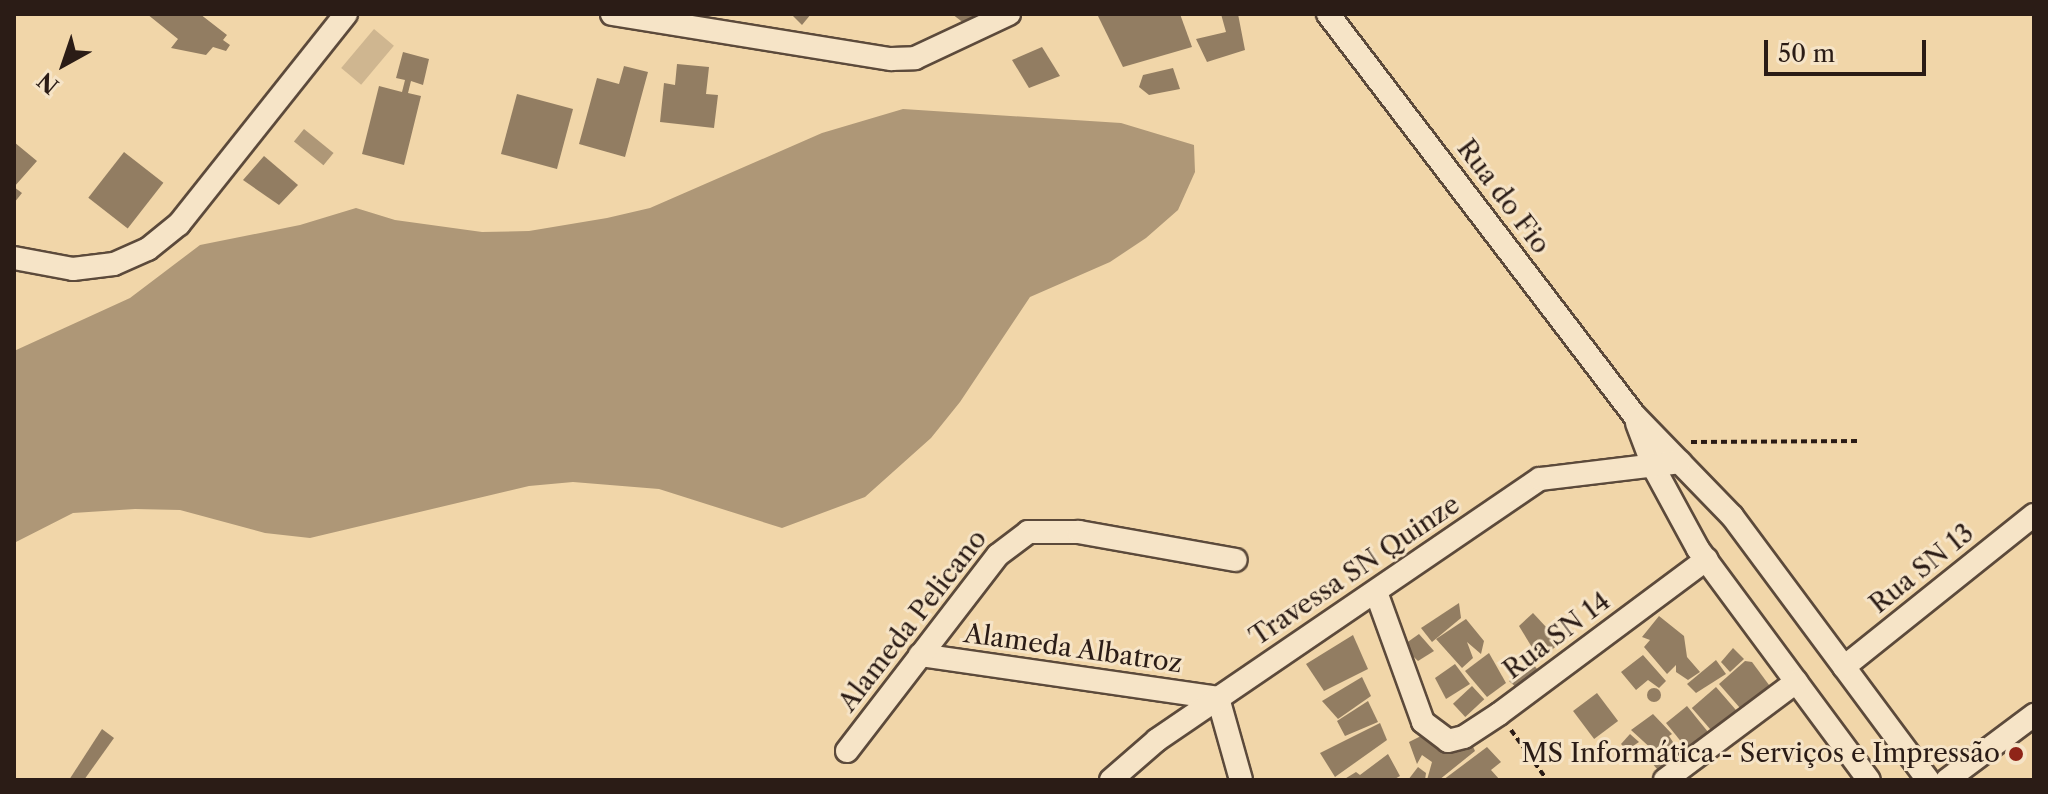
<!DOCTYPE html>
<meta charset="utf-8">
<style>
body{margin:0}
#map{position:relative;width:2048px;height:794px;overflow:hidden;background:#f1d6a9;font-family:"Libre Caslon Text",serif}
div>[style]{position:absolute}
.green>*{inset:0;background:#cfb690;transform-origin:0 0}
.water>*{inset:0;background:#ae9777;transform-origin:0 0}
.building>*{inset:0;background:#927d62;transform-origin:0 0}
.round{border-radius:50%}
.path>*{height:4px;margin-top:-2px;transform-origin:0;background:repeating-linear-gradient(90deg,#2b1c16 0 6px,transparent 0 10px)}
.roads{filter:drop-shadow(2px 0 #5c4a3b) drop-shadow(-2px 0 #5c4a3b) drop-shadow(0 2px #5c4a3b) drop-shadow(0 -2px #5c4a3b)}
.minor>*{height:22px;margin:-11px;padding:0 11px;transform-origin:11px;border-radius:11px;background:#f6e4c7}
.dots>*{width:22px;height:22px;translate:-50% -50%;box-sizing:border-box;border:4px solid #f6e4c7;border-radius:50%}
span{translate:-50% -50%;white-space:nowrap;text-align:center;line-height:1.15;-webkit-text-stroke:6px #f6e4c7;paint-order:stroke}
.street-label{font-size:26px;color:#2b1c16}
.poi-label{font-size:26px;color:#2b1c16}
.right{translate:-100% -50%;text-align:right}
.frame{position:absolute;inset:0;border:16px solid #2b1c16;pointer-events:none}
.north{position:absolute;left:24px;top:24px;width:80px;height:80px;-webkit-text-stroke:6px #f6e4c7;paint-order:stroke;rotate:220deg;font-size:22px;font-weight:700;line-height:32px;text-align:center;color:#2b1c16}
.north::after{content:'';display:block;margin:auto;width:28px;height:36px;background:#2b1c16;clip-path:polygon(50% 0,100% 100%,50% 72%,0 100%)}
.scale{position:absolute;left:1764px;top:40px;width:162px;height:36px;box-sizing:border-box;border:4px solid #2b1c16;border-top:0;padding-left:10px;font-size:24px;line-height:28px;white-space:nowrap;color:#2b1c16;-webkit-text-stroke:6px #f6e4c7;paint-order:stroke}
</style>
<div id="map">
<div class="green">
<i style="left:374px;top:29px;width:26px;height:51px;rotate:40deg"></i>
</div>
<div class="water">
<i style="clip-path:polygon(903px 109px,1121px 123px,1194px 145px,1195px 172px,1178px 210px,1146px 238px,1110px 262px,1030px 297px,960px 402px,931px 438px,865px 497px,782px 528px,659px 489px,573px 482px,529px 486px,310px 538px,265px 533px,180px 510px,135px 509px,73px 513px,14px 543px,14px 351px,130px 298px,200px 245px,300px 225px,356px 208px,395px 220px,482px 232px,529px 231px,607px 218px,650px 208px,822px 133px)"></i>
<i style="left:304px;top:129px;width:38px;height:16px;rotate:39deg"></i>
</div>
<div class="building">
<i style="clip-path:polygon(147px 14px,200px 14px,227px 35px,223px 40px,230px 45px,226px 51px,213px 47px,206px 55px,171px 48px,178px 39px)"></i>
<i style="clip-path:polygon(791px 14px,811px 14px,802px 25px)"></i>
<i style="clip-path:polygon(952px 14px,979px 14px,969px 27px)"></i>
<i style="clip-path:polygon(1097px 14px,1180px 14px,1192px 47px,1123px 67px)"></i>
<i style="clip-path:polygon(1221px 14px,1238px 14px,1245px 50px,1207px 62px,1196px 39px,1226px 32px)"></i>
<i style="clip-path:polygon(1042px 47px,1060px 76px,1029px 88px,1012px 60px)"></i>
<i style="clip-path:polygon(403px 52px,429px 59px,423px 85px,411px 81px,408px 93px,421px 96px,404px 165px,362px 154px,379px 86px,402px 92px,405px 80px,396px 78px)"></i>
<i style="clip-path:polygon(677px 64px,709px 67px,706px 94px,718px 95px,714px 128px,660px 122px,664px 83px,675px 85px)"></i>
<i style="clip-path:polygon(624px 66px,648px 72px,625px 157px,579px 144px,597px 78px,619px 84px)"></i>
<i style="clip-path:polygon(1173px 68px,1180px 89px,1149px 95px,1139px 87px,1143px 75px)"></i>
<i style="left:517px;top:94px;width:58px;height:62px;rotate:15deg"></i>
<i style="clip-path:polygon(14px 142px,37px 161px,14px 187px,22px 193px,14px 203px)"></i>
<i style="left:124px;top:152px;width:50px;height:58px;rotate:38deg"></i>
<i style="clip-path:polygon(264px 156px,298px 185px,279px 205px,243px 180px)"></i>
<i style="clip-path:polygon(1459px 603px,1461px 618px,1432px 642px,1421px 628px)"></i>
<i style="clip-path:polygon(1533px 613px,1561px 643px,1539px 659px,1519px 626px)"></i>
<i style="clip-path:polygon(1659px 616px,1684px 636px,1687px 657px,1700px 672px,1688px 680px,1676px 672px,1676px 665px,1667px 674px,1644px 647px,1650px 640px,1642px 637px)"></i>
<i style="clip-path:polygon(1466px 619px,1484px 641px,1481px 654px,1467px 642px,1473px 658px,1462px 668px,1436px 639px)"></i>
<i style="clip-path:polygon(1419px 634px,1434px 651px,1418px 661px,1402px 646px)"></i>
<i style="clip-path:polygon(1353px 635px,1368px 669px,1324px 691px,1306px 664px)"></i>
<i style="clip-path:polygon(1733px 648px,1744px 659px,1730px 672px,1721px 662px)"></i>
<i style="clip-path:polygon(1489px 653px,1506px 683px,1487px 697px,1465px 671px)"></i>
<i style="clip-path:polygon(1643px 655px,1666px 681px,1659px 688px,1648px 680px,1636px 690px,1621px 672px)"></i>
<i style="clip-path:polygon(1716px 660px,1726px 674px,1696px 693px,1687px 684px)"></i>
<i style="clip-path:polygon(1745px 661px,1752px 662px,1772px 689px,1747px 716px,1719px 684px)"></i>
<i style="clip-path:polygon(1455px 664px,1470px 684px,1446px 699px,1435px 678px)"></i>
<i style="clip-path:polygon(1534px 665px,1540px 673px,1517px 688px,1509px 681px)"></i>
<i style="clip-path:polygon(1362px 677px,1371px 696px,1338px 719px,1322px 701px)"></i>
<i style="left:1472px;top:686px;width:18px;height:26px;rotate:47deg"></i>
<i style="left:1716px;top:687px;width:41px;height:32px;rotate:49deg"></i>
<i class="round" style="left:1647px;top:688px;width:14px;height:14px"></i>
<i style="left:1597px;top:693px;width:35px;height:30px;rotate:53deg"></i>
<i style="clip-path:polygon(1368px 701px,1378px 722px,1345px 736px,1337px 721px)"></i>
<i style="left:1687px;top:706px;width:45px;height:27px;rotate:51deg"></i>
<i style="clip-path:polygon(1653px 714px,1672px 734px,1669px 736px,1675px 745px,1655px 752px,1631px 730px)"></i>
<i style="clip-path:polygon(1380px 723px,1387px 740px,1335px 777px,1320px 753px)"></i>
<i style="clip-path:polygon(102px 729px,114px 738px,84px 780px,69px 780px)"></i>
<i style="clip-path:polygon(1427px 733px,1469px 738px,1475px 751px,1439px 780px,1427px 780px,1432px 762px,1422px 755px,1417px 764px,1409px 742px)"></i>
<i style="clip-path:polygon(1630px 734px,1639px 742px,1627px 750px,1621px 744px)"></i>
<i style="clip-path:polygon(1487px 747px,1501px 762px,1491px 770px,1500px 780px,1443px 780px)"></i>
<i style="clip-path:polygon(1675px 747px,1686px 756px,1662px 775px,1647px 757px)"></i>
<i style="clip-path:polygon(1388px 754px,1400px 776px,1393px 780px,1343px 780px,1356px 772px,1360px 775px)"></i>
<i style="clip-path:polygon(1418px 767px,1426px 773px,1425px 780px,1408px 780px)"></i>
</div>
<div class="path">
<i style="left:1691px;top:442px;width:169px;rotate:-0.3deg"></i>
<i style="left:1511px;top:730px;width:62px;rotate:54.2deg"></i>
</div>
<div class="roads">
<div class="minor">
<i style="left:612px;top:14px;width:283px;rotate:9.2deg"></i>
<i style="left:891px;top:59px;width:24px;rotate:-2deg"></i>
<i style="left:915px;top:58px;width:104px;rotate:-25.1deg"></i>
<i style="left:1328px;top:14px;width:504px;rotate:52.65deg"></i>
<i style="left:1634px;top:415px;width:141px;rotate:45.9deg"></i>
<i style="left:1732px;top:516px;width:329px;rotate:53.4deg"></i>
<i style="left:14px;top:258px;width:60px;rotate:10.6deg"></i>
<i style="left:73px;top:269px;width:41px;rotate:-7deg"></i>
<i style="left:114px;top:264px;width:37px;rotate:-24deg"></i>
<i style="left:148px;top:249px;width:40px;rotate:-39deg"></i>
<i style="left:179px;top:224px;width:268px;rotate:-51.5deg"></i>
<i style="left:1637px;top:423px;width:48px;rotate:69.3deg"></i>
<i style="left:1654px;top:468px;width:92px;rotate:61.5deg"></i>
<i style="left:1698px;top:549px;width:287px;rotate:53.5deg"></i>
<i style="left:1376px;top:592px;width:138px;rotate:70.1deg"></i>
<i style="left:1423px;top:722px;width:31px;rotate:37deg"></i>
<i style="left:1448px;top:741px;width:16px;rotate:-14deg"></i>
<i style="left:1464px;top:737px;width:42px;rotate:-33.3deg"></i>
<i style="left:1499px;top:714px;width:259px;rotate:-36.7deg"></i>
<i style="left:920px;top:655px;width:301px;rotate:8.2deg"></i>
<i style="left:1844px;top:667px;width:243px;rotate:-38.7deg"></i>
<i style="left:1218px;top:698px;width:85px;rotate:74.3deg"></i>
<i style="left:847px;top:751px;width:247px;rotate:-52.4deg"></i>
<i style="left:998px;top:555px;width:38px;rotate:-37deg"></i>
<i style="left:1028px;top:532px;width:51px"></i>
<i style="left:1079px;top:532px;width:159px;rotate:10.1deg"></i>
<i style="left:1111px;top:780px;width:61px;rotate:-41deg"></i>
<i style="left:1157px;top:740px;width:463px;rotate:-34.3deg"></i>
<i style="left:1540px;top:479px;width:141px;rotate:-6.9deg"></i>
<i style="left:1665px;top:780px;width:164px;rotate:-36.8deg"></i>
<i style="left:1947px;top:780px;width:109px;rotate:-36.8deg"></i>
</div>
</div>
<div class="dots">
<i style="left:2016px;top:754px;background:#8f2418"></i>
</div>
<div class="street-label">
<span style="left:1503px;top:197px;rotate:53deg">Rua do Fio</span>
<span style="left:1922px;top:569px;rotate:-39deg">Rua SN 13</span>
<span style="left:1355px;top:571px;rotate:-34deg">Travessa SN Quinze</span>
<span style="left:913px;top:621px;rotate:-52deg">Alameda Pelicano</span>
<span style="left:1557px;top:636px;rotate:-37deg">Rua SN 14</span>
<span style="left:1073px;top:649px;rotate:8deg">Alameda Albatroz</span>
</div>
<div class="poi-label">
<span class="right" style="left:2000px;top:754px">MS Informática - Serviços e Impressão</span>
</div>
<div class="frame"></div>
<div class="north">N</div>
<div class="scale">50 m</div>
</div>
